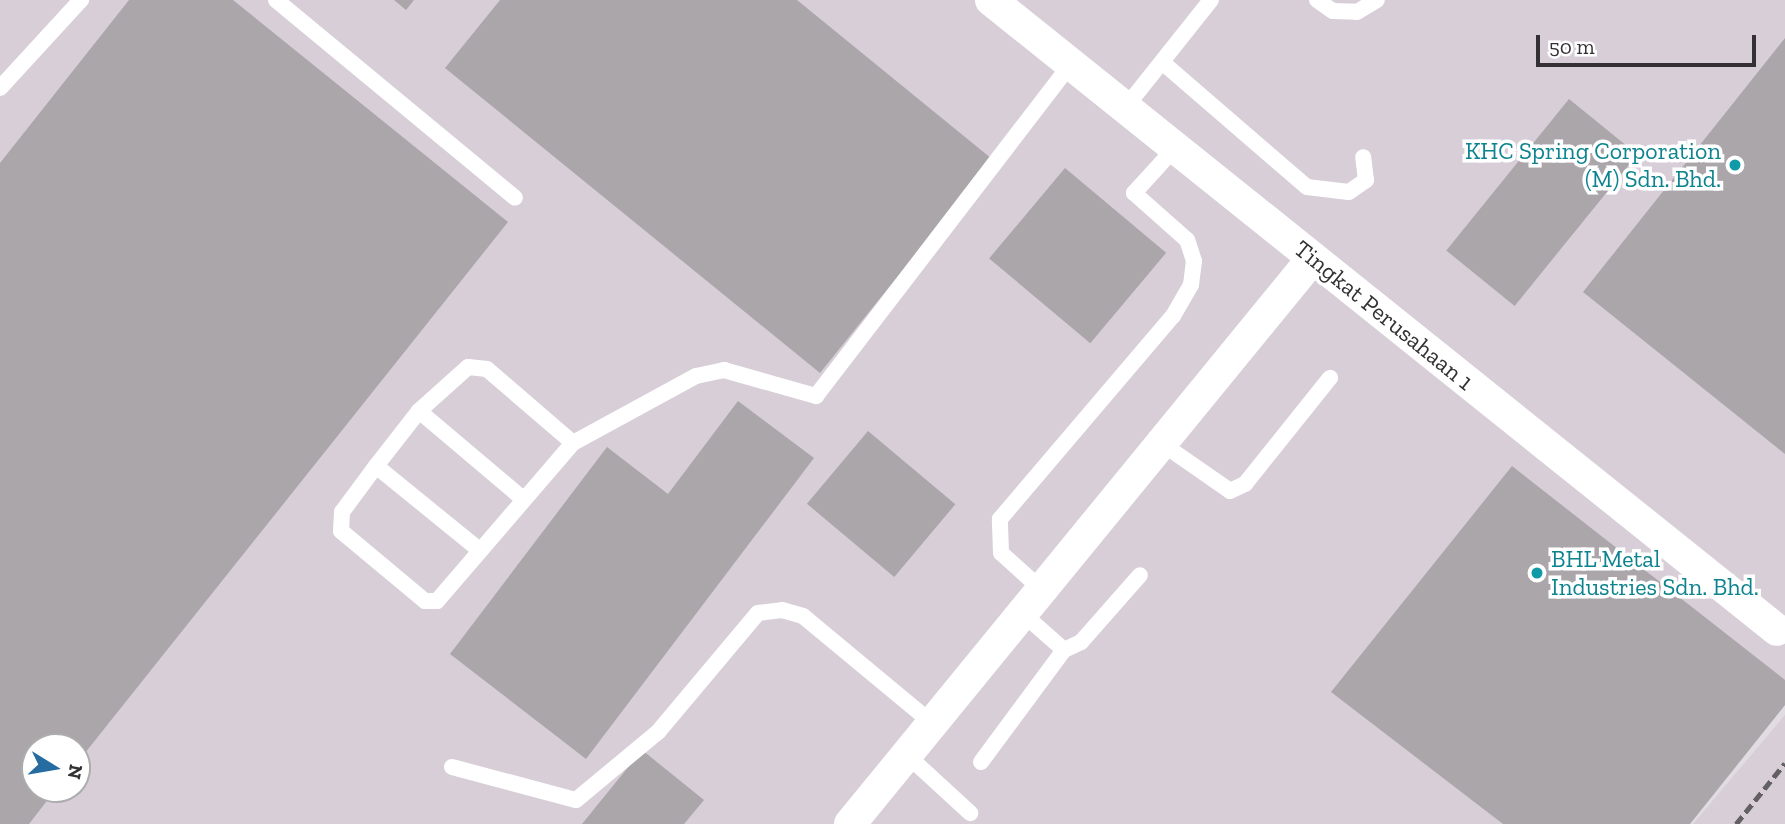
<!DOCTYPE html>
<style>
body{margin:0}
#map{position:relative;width:1785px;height:824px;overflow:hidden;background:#e1dce1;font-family:"Zilla Slab",serif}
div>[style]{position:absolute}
.built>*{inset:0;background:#d8ced8}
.building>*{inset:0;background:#aaa6aa;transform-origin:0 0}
.service>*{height:16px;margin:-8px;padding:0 8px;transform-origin:8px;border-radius:8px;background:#fff}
.minor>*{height:32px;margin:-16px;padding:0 16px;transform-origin:16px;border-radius:16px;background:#fff}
.rail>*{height:5px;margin-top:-2.5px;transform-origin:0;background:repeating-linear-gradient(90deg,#626062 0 10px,transparent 0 15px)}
.dots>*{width:19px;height:19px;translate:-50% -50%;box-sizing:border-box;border:4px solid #fff;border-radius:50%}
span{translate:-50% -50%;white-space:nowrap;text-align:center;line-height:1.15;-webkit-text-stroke:7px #fff;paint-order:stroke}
.culture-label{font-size:24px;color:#0d838f}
.right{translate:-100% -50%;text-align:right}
.left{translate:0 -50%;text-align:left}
.street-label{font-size:24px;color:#333133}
.north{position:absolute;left:21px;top:733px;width:70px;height:70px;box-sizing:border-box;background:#fff;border:2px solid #adadad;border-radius:50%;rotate:101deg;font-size:19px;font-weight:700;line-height:28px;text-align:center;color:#333133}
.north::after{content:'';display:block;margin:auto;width:24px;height:32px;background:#276ca1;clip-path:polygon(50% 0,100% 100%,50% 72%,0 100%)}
.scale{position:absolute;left:1536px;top:35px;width:220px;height:32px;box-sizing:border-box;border:4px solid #333133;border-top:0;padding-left:9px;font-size:21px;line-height:24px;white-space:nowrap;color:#333133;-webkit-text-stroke:5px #fff;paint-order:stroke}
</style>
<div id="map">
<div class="built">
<i style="clip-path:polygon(evenodd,0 0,1785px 0,1785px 705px,1690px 824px,0 824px,0 0,35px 747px,77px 747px,77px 789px,35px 789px,35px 747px)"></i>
<i style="clip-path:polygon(1785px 715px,1785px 824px,1693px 824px)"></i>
</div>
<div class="building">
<i style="clip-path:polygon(129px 0,233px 0,508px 222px,77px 763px,77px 747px,35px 747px,35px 789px,56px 789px,29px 824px,0 824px,0 163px)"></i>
<i style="clip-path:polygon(394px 0,414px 0,406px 10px)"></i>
<i style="clip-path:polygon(500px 0,797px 0,992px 159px,820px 373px,445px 68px)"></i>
<i style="clip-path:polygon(1785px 38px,1785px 454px,1583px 292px)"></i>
<i style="left:1569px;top:99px;width:88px;height:195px;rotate:39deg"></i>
<i style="left:1065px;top:168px;width:132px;height:118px;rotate:40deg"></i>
<i style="clip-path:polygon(738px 401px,814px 458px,586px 759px,450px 654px,607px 447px,668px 494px)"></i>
<i style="left:868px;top:431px;width:114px;height:95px;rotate:40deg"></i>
<i style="clip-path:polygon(1512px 466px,1785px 680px,1785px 705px,1690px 824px,1503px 824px,1331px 692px)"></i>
<i style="clip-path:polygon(642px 750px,704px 800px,684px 824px,582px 824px)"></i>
</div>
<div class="service">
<i style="left:276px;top:0;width:310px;rotate:39.6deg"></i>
<i style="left:1317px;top:0;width:19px;rotate:35deg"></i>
<i style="left:1333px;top:11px;width:24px;rotate:2deg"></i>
<i style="left:1357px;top:12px;width:23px;rotate:-31deg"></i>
<i style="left:1162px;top:62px;width:191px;rotate:40.8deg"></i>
<i style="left:1307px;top:187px;width:42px;rotate:6.8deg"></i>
<i style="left:1349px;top:192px;width:21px;rotate:-35deg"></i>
<i style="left:1366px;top:180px;width:23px;rotate:-97deg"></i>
<i style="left:0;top:88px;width:120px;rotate:-47.4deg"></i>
<i style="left:1125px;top:108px;width:138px;rotate:-51.5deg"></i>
<i style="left:419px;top:411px;width:135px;rotate:40.2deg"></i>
<i style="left:573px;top:443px;width:113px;rotate:-139.3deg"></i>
<i style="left:487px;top:369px;width:19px;rotate:-174deg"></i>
<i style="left:468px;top:367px;width:66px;rotate:138.1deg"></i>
<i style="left:419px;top:411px;width:70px;rotate:128deg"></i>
<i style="left:376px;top:466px;width:57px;rotate:126.5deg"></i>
<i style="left:342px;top:512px;width:19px;rotate:93deg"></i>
<i style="left:341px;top:531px;width:109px;rotate:39.8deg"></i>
<i style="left:425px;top:601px;width:12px"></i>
<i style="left:437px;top:601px;width:208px;rotate:-49.3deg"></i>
<i style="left:573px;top:443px;width:140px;rotate:-28.6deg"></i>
<i style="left:696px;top:376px;width:29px;rotate:-12deg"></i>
<i style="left:724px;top:370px;width:96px;rotate:15.8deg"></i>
<i style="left:816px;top:396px;width:419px;rotate:-52.5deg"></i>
<i style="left:1161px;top:443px;width:84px;rotate:34.8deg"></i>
<i style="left:1230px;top:491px;width:17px;rotate:-25deg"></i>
<i style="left:1245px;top:484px;width:136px;rotate:-51.3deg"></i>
<i style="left:376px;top:466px;width:132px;rotate:39.1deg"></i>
<i style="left:1042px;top:590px;width:55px;rotate:-137.9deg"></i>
<i style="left:1001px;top:553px;width:34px;rotate:-92deg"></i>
<i style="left:1000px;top:519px;width:267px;rotate:-49.6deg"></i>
<i style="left:1173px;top:316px;width:36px;rotate:-60deg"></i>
<i style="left:1191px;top:285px;width:24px;rotate:-83deg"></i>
<i style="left:1194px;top:261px;width:22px;rotate:-108deg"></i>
<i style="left:1187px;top:240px;width:71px;rotate:-138.4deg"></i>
<i style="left:1134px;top:193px;width:61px;rotate:-47.7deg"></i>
<i style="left:1022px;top:613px;width:56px;rotate:41.4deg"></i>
<i style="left:1064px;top:650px;width:19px;rotate:-25deg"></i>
<i style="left:1081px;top:642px;width:89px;rotate:-48.6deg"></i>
<i style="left:907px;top:755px;width:86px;rotate:42.6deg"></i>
<i style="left:981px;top:762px;width:139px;rotate:-53.5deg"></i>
<i style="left:452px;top:767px;width:128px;rotate:14.9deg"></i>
<i style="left:576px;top:800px;width:107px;rotate:-39.7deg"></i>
<i style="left:658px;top:732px;width:155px;rotate:-50deg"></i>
<i style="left:758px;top:613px;width:24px;rotate:-7deg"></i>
<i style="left:782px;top:610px;width:22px;rotate:16deg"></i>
<i style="left:803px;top:616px;width:169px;rotate:39.7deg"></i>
</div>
<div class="minor">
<i style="left:991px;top:0;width:1007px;rotate:38.71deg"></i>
<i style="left:850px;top:824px;width:731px;rotate:-50.72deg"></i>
</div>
<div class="rail">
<i style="left:1736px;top:824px;width:78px;rotate:-51.2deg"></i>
</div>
<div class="dots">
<i style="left:1735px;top:165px;background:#0f9aa8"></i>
<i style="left:1537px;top:573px;background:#0f9aa8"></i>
</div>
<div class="culture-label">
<span class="right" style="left:1721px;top:165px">KHC Spring Corporation<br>(M) Sdn. Bhd.</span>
<span class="left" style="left:1551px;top:573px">BHL Metal<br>Industries Sdn. Bhd.</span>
</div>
<div class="street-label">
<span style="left:1384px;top:315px;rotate:39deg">Tingkat Perusahaan 1</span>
</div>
<div class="north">N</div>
<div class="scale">50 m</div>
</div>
